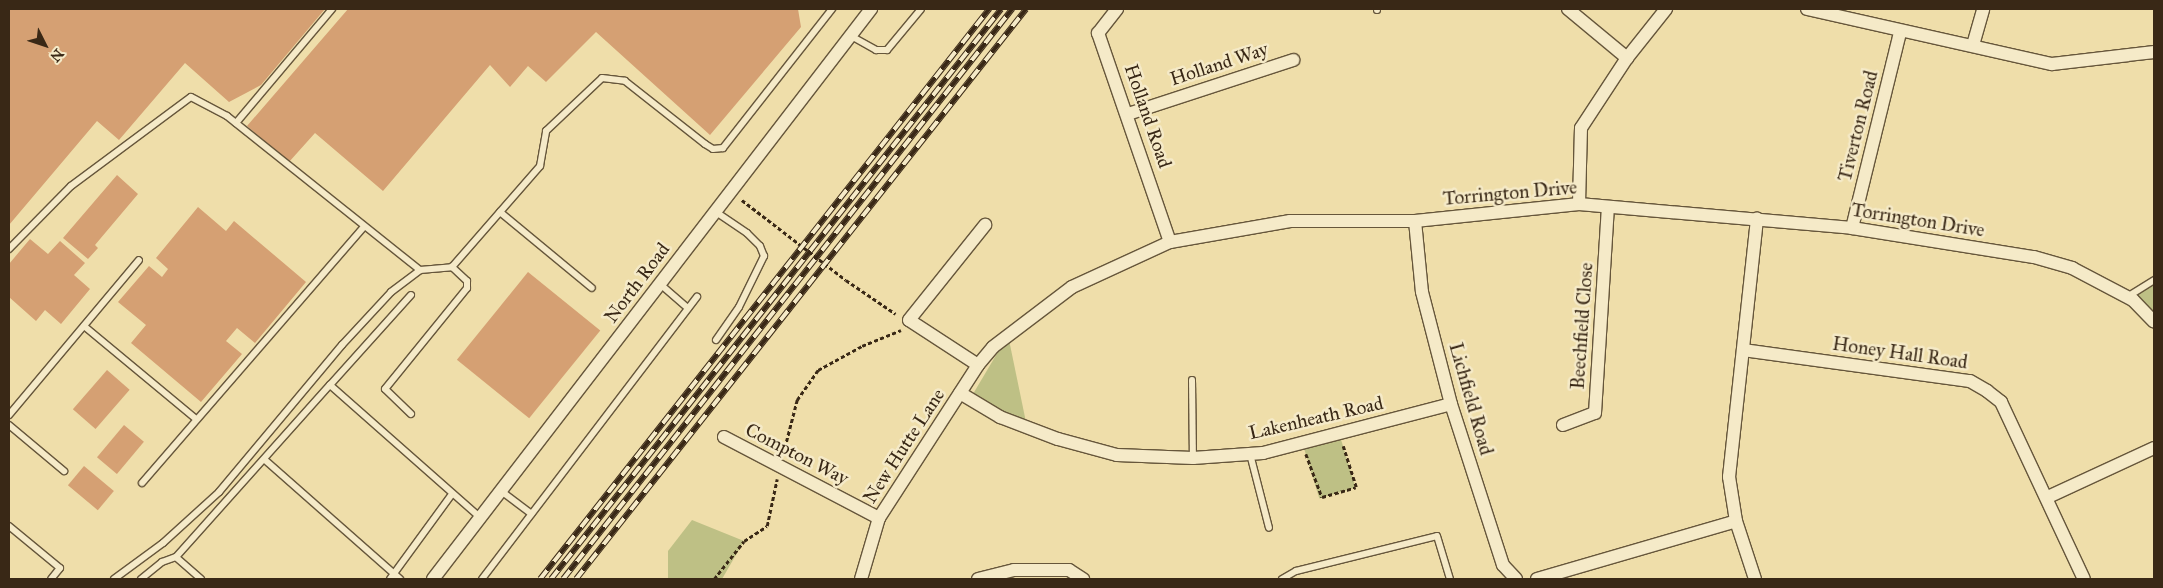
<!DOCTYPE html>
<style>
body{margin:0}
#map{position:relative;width:2163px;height:588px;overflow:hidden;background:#efdeaa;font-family:"IM FELL Great Primer",serif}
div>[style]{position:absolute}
.green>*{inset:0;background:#bec085;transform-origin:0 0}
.building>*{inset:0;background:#d5a073;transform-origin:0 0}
.path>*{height:2.5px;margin-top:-1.25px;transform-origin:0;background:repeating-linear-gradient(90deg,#392816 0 4px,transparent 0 6.5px)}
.roads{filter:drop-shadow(1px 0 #66563b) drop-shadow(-1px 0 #66563b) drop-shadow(0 1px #66563b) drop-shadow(0 -1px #66563b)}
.service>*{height:6px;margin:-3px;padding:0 3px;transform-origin:3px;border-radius:3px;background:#f5eac8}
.minor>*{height:12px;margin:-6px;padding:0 6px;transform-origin:6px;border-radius:6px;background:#f5eac8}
.rail>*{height:5.5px;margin-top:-2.75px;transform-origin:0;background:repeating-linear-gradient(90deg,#f5eac8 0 11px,#392816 0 22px);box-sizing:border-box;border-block:1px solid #392816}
span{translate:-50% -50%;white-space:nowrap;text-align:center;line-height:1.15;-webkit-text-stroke:5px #f5eac8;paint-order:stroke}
.street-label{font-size:19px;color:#392816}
.frame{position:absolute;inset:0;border:10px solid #392816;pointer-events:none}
.north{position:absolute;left:20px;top:20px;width:50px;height:50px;-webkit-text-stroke:4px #f5eac8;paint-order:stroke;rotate:131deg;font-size:14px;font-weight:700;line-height:20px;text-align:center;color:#392816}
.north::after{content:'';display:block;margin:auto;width:18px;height:22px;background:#392816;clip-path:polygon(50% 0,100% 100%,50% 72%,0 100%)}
</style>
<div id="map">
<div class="green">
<i style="clip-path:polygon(2154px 280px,2154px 323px,2127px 297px)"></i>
<i style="clip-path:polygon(1008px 335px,1027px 427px,970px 399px)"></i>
<i style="left:1339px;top:433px;width:57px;height:38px;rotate:73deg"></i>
<i style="clip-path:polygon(692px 520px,744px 541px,722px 579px,668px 579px,668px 551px)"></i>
</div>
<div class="building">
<i style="clip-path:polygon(9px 9px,325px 9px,261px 85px,229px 102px,185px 63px,119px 140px,97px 121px,9px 225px)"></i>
<i style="clip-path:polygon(348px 9px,798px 9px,801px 27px,710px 135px,596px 32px,546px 82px,528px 66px,510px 87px,490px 65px,383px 191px,315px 133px,289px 162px,247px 126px)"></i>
<i style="clip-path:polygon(117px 175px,138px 194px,95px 245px,98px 248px,88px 259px,63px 238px)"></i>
<i style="clip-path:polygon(198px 207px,226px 231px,234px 221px,306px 282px,255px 343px,237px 328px,226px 341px,242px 354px,201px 402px,131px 343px,146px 325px,118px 302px,149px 266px,162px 277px,168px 269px,156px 258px)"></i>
<i style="clip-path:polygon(30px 239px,48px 254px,60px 241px,85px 263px,74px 275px,90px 289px,61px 324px,45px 310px,36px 321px,9px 297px,9px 264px)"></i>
<i style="left:528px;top:272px;width:93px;height:113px;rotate:39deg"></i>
<i style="left:107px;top:370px;width:30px;height:52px;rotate:41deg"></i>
<i style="left:124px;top:425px;width:26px;height:42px;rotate:40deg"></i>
<i style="left:84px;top:466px;width:39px;height:25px;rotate:40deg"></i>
</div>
<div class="path">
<i style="left:742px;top:200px;width:131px;rotate:37.6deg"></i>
<i style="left:846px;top:280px;width:60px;rotate:34.2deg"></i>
<i style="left:783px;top:454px;width:56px;rotate:-75.5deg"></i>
<i style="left:797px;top:400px;width:37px;rotate:-55deg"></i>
<i style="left:818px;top:370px;width:50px;rotate:-28.6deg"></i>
<i style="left:862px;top:346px;width:42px;rotate:-22.3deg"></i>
<i style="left:1306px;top:454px;width:46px;rotate:69.6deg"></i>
<i style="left:1322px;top:497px;width:35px;rotate:-16deg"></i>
<i style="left:1356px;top:487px;width:43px;rotate:-107.6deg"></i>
<i style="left:714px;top:579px;width:48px;rotate:-51.7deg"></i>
<i style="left:744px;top:541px;width:27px;rotate:-33deg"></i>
<i style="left:767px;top:526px;width:48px;rotate:-78deg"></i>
</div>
<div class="roads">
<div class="service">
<i style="left:1377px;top:10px;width:1px;rotate:-90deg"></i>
<i style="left:851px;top:36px;width:29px;rotate:29deg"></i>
<i style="left:876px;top:50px;width:11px"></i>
<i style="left:887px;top:50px;width:53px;rotate:-50.3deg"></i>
<i style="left:236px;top:123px;width:149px;rotate:-49.9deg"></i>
<i style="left:500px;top:212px;width:119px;rotate:39.6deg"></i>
<i style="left:9px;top:249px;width:88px;rotate:-45.5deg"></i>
<i style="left:71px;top:186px;width:149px;rotate:-36.6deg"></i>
<i style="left:191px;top:97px;width:41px;rotate:27.8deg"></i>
<i style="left:227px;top:116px;width:247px;rotate:38.6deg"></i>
<i style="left:660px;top:284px;width:37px;rotate:41deg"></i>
<i style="left:2127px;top:297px;width:32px;rotate:-32deg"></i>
<i style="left:84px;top:326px;width:146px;rotate:39.7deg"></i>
<i style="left:716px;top:340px;width:40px;rotate:-55.1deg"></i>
<i style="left:739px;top:307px;width:57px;rotate:-63.9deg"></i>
<i style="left:764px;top:256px;width:11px;rotate:-112deg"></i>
<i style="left:760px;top:246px;width:18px;rotate:-135deg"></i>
<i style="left:747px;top:233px;width:37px;rotate:-146deg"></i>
<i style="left:1192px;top:380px;width:78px;rotate:89.3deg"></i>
<i style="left:330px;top:385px;width:121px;rotate:-48deg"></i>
<i style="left:411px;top:414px;width:36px;rotate:-136deg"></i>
<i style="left:385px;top:389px;width:130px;rotate:-50.9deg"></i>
<i style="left:467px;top:288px;width:7px;rotate:-90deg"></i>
<i style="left:467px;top:281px;width:21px;rotate:-137deg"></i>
<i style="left:9px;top:415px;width:202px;rotate:-50deg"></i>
<i style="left:9px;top:425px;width:72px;rotate:39.9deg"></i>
<i style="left:1250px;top:454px;width:76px;rotate:75.6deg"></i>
<i style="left:265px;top:460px;width:180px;rotate:41.4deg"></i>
<i style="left:142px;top:483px;width:339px;rotate:-49.1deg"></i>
<i style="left:501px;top:491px;width:38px;rotate:37deg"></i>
<i style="left:9px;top:526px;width:66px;rotate:39.5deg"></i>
<i style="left:60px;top:568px;width:14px;rotate:129deg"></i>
<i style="left:114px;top:579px;width:61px;rotate:-36.3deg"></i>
<i style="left:163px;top:543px;width:76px;rotate:-42.3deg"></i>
<i style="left:219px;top:492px;width:192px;rotate:-50.1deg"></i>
<i style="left:342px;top:345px;width:72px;rotate:-47.2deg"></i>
<i style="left:391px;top:292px;width:36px;rotate:-37deg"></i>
<i style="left:420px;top:270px;width:32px;rotate:-5deg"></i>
<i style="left:452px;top:267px;width:134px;rotate:-48.9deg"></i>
<i style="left:540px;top:166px;width:36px;rotate:-80deg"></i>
<i style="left:546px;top:131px;width:77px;rotate:-43.4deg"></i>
<i style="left:602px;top:78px;width:23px;rotate:7deg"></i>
<i style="left:625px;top:81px;width:102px;rotate:38.2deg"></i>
<i style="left:705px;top:144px;width:9px;rotate:32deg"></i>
<i style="left:713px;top:149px;width:10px;rotate:-6deg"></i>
<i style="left:723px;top:148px;width:177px;rotate:-51.9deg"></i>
<i style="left:141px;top:579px;width:27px;rotate:-39deg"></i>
<i style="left:162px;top:562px;width:15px;rotate:-20deg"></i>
<i style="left:201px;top:579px;width:33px;rotate:-139deg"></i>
<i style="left:176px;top:557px;width:231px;rotate:-48.2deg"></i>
<i style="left:330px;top:385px;width:201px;rotate:41.4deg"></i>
<i style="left:390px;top:579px;width:105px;rotate:-53.9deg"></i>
<i style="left:482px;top:579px;width:355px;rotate:-52.7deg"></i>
<i style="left:1282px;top:579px;width:16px;rotate:-30deg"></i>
<i style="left:1296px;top:571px;width:145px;rotate:-13.9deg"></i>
<i style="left:1437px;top:536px;width:45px;rotate:73.2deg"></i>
</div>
<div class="minor">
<i style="left:1117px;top:9px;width:31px;rotate:128deg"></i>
<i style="left:1098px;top:33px;width:221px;rotate:71deg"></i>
<i style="left:1568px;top:9px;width:77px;rotate:39.7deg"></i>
<i style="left:1807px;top:9px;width:251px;rotate:12.7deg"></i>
<i style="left:2052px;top:64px;width:103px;rotate:-6.7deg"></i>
<i style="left:1973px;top:45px;width:37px;rotate:-74deg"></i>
<i style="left:1128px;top:114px;width:174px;rotate:-18.1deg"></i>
<i style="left:1579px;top:204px;width:76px;rotate:-88.5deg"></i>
<i style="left:1581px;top:128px;width:84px;rotate:-56.7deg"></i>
<i style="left:1627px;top:58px;width:63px;rotate:-51.5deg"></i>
<i style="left:1415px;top:221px;width:71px;rotate:84.4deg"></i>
<i style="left:1422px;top:292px;width:116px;rotate:75.5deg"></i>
<i style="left:1451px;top:404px;width:169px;rotate:72.1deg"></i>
<i style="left:1503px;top:565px;width:19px;rotate:47deg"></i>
<i style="left:1852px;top:228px;width:202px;rotate:-76.2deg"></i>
<i style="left:1743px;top:350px;width:229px;rotate:7.8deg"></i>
<i style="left:1970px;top:381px;width:20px;rotate:30deg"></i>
<i style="left:1987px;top:391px;width:18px;rotate:38deg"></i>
<i style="left:2001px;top:402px;width:195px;rotate:64.9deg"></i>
<i style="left:978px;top:365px;width:82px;rotate:-146.9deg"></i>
<i style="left:909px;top:320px;width:122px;rotate:-51.3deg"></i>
<i style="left:960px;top:393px;width:47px;rotate:31deg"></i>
<i style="left:1000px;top:417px;width:62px;rotate:20.8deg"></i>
<i style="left:1058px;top:439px;width:61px;rotate:15.2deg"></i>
<i style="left:1117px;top:455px;width:76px;rotate:2.3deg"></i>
<i style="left:1193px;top:458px;width:70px;rotate:-4.1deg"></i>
<i style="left:1263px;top:453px;width:194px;rotate:-14.6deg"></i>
<i style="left:1563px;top:425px;width:34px;rotate:-21deg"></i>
<i style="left:1595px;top:413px;width:205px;rotate:-86.4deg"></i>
<i style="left:724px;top:437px;width:175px;rotate:27.6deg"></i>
<i style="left:2048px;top:497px;width:117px;rotate:-24.8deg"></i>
<i style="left:433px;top:579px;width:719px;rotate:-52.46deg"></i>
<i style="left:861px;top:579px;width:64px;rotate:-73.6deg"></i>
<i style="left:879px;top:518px;width:182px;rotate:-57.1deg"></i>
<i style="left:978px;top:365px;width:23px;rotate:-50deg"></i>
<i style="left:993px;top:347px;width:99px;rotate:-37.2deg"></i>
<i style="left:1072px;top:287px;width:108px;rotate:-24.7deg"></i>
<i style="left:1170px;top:242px;width:122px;rotate:-9.9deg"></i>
<i style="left:1290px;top:221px;width:125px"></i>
<i style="left:1415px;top:221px;width:165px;rotate:-5.9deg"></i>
<i style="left:1579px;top:204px;width:274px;rotate:5deg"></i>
<i style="left:1852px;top:228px;width:184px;rotate:9.1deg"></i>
<i style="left:2034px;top:257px;width:40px;rotate:16deg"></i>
<i style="left:2072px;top:268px;width:69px;rotate:27.7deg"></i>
<i style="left:2133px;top:300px;width:30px;rotate:46deg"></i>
<i style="left:978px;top:579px;width:37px;rotate:-14deg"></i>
<i style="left:1014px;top:570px;width:55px"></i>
<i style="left:1069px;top:570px;width:17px;rotate:33deg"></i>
<i style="left:1537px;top:579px;width:207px;rotate:-16.2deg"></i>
<i style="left:1755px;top:579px;width:61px;rotate:-108.1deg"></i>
<i style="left:1736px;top:521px;width:45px;rotate:-99deg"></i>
<i style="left:1729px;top:477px;width:260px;rotate:-83.8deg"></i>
</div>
</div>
<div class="rail">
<i style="left:540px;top:579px;width:726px;rotate:-51.77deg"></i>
<i style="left:551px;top:579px;width:726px;rotate:-51.71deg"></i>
<i style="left:563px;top:579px;width:726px;rotate:-51.77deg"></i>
<i style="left:576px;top:579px;width:726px;rotate:-51.71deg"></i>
</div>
<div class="street-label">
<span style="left:1219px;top:64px;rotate:-18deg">Holland Way</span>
<span style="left:1148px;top:116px;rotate:71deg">Holland Road</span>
<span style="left:1858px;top:126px;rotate:-76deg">Tiverton Road</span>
<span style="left:1510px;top:193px;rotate:-5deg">Torrington Drive</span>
<span style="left:1918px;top:220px;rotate:9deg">Torrington Drive</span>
<span style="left:637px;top:283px;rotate:-53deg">North Road</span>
<span style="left:1582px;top:326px;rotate:-86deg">Beechfield Close</span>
<span style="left:1900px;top:353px;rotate:8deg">Honey Hall Road</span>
<span style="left:1471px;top:399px;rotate:74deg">Lichfield Road</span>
<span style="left:1316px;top:418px;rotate:-13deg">Lakenheath Road</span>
<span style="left:904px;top:446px;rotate:-57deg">New Hutte Lane</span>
<span style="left:797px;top:454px;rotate:27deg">Compton Way</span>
</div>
<div class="frame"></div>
<div class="north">N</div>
</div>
